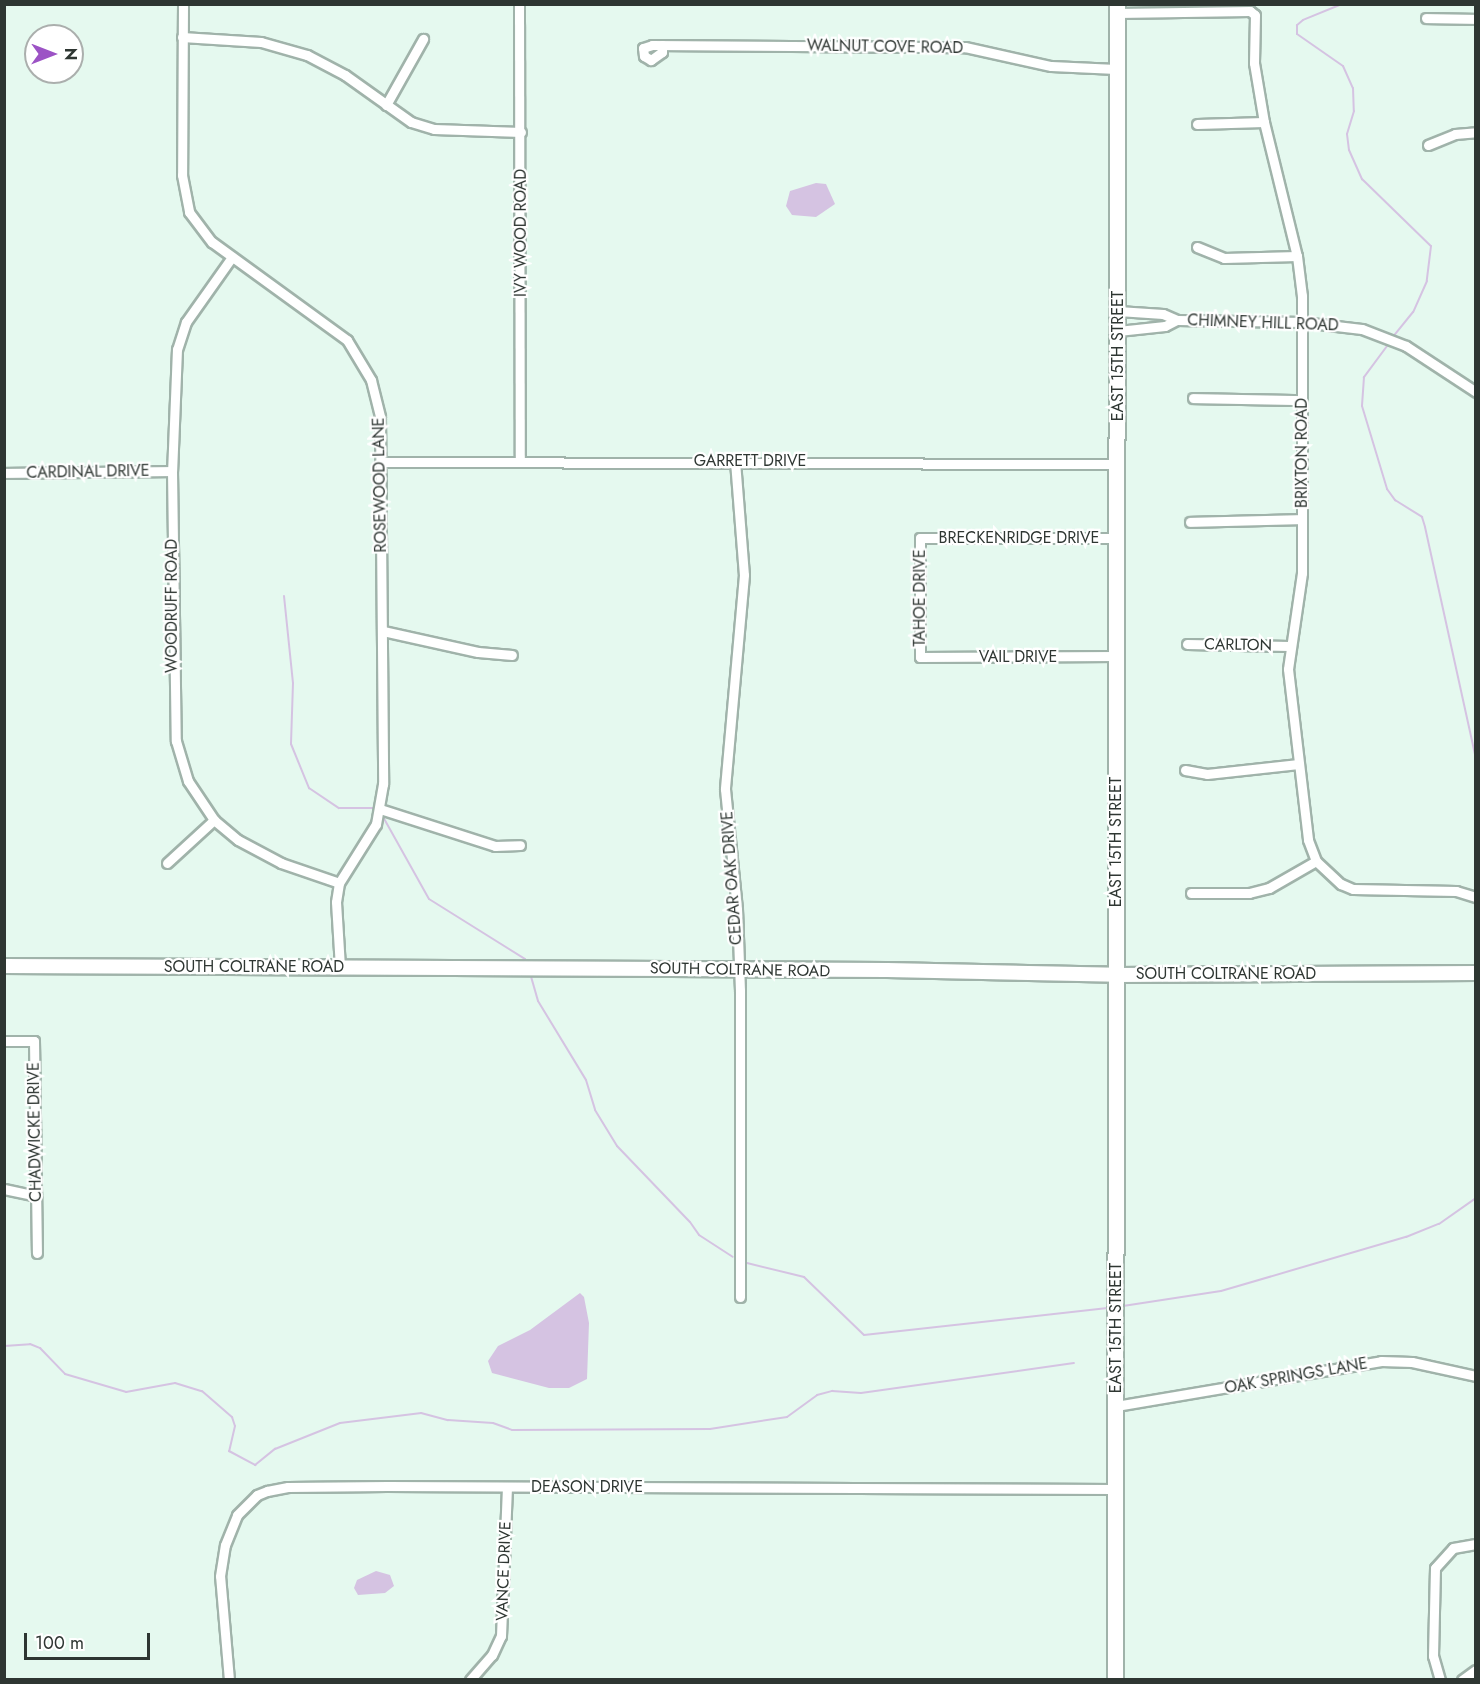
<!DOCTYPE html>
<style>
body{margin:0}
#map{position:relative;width:1480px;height:1684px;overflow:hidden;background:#e5f9ef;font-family:Jost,sans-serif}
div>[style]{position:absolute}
.water>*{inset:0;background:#d5c3e2}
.stream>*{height:2px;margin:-1px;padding:0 1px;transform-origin:1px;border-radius:1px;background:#d5c3e2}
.roads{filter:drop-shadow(2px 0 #a0b3aa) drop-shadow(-2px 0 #a0b3aa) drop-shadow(0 2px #a0b3aa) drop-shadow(0 -2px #a0b3aa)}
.minor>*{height:9px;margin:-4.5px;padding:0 4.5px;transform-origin:4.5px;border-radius:4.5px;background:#fff}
.secondary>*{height:14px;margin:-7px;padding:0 7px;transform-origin:7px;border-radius:7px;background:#fff}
.primary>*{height:15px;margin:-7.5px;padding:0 7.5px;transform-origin:7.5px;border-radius:7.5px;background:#fff}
span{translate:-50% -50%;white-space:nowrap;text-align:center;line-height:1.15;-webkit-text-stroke:4.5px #fff;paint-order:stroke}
.street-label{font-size:16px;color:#2e3632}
.frame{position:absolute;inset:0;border:6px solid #2e3632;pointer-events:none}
.north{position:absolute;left:24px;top:24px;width:60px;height:60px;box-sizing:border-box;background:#fff;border:2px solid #abafad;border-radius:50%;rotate:90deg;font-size:16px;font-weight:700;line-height:24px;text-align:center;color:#2e3632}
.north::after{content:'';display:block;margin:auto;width:21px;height:27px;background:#9c53c5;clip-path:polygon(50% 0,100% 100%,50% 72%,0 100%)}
.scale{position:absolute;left:24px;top:1633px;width:126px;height:27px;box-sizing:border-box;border:3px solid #2e3632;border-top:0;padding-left:8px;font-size:18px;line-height:21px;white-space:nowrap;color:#2e3632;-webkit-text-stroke:4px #fff;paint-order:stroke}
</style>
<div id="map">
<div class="water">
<i style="clip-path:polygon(816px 183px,826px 184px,835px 204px,816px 217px,792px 215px,786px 206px,790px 191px)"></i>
<i style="clip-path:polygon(580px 1293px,584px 1297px,589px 1323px,587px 1379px,569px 1388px,549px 1388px,492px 1373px,488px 1361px,498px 1346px,530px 1330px)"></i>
<i style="clip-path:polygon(376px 1571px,390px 1575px,394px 1586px,385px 1593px,358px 1595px,354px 1588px,357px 1580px)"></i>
</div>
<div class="stream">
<i style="left:1342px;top:4px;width:42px;rotate:157.7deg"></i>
<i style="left:1303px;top:20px;width:8px;rotate:140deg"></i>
<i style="left:1297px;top:25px;width:9px;rotate:90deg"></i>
<i style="left:1297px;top:34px;width:56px;rotate:34.8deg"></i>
<i style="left:1343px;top:66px;width:24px;rotate:66deg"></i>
<i style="left:1353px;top:88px;width:23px;rotate:88deg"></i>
<i style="left:1354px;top:111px;width:24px;rotate:107deg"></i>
<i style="left:1347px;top:134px;width:16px;rotate:83deg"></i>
<i style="left:1349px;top:150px;width:32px;rotate:66deg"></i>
<i style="left:1362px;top:179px;width:96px;rotate:44.2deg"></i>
<i style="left:1431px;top:246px;width:35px;rotate:97deg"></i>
<i style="left:1427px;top:281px;width:34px;rotate:114deg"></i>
<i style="left:1413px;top:312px;width:32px;rotate:129deg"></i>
<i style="left:1390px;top:342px;width:44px;rotate:126.6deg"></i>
<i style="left:1364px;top:377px;width:29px;rotate:94deg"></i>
<i style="left:1362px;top:406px;width:87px;rotate:73.2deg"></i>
<i style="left:1387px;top:489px;width:14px;rotate:54deg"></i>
<i style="left:1395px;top:500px;width:32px;rotate:32deg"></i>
<i style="left:1422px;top:517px;width:10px;rotate:73deg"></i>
<i style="left:1425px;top:527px;width:237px;rotate:77.6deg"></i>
<i style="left:284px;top:596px;width:87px;rotate:84.1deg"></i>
<i style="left:293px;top:683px;width:61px;rotate:91.9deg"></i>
<i style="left:291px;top:744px;width:48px;rotate:67.8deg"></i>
<i style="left:309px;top:788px;width:36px;rotate:34deg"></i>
<i style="left:339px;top:808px;width:37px"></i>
<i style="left:382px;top:815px;width:96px;rotate:60.8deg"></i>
<i style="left:429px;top:899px;width:113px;rotate:32deg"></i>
<i style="left:525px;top:959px;width:5px;rotate:68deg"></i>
<i style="left:530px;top:973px;width:29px;rotate:74deg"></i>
<i style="left:538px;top:1001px;width:92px;rotate:58.7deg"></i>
<i style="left:586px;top:1080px;width:31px;rotate:73deg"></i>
<i style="left:595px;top:1110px;width:42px;rotate:58.6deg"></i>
<i style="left:617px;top:1146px;width:105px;rotate:46.2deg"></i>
<i style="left:690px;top:1222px;width:16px;rotate:55deg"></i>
<i style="left:699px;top:1235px;width:40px;rotate:32.9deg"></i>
<i style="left:743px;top:1262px;width:63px;rotate:13.8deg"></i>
<i style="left:804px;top:1277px;width:83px;rotate:44deg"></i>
<i style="left:864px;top:1335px;width:245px;rotate:-6.3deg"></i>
<i style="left:1123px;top:1306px;width:99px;rotate:-8.7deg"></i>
<i style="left:1221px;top:1291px;width:193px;rotate:-16.3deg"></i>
<i style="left:1406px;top:1237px;width:35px;rotate:-22deg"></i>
<i style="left:1439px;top:1224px;width:45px;rotate:-35.1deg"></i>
<i style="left:4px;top:1346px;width:26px;rotate:-4deg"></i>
<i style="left:30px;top:1344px;width:11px;rotate:22deg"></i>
<i style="left:40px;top:1348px;width:36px;rotate:46deg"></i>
<i style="left:65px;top:1374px;width:64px;rotate:16.4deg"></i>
<i style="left:126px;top:1392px;width:50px;rotate:-10.4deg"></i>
<i style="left:175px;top:1383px;width:28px;rotate:17deg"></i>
<i style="left:202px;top:1391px;width:40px;rotate:41deg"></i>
<i style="left:232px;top:1417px;width:9px;rotate:72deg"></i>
<i style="left:235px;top:1426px;width:26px;rotate:103deg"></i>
<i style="left:229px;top:1451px;width:30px;rotate:28deg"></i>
<i style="left:255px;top:1465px;width:26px;rotate:-39deg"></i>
<i style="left:275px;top:1449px;width:70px;rotate:-21.8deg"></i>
<i style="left:340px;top:1423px;width:82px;rotate:-7deg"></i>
<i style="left:421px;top:1413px;width:28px;rotate:15deg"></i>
<i style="left:448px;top:1420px;width:45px;rotate:3.8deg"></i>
<i style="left:493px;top:1423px;width:20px;rotate:20deg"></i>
<i style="left:512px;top:1430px;width:198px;rotate:-0.3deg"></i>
<i style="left:710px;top:1429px;width:78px;rotate:-8.9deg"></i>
<i style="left:787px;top:1417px;width:37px;rotate:-36deg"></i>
<i style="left:817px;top:1395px;width:16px;rotate:-15deg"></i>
<i style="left:832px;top:1391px;width:29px;rotate:4deg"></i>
<i style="left:861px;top:1393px;width:215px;rotate:-8deg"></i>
</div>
<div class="roads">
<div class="minor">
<i style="left:183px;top:4px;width:171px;rotate:90.3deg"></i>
<i style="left:182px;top:175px;width:38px;rotate:79deg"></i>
<i style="left:189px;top:212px;width:38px;rotate:53deg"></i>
<i style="left:212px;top:242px;width:167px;rotate:36deg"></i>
<i style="left:347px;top:340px;width:47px;rotate:59deg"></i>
<i style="left:371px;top:380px;width:38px;rotate:76deg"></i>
<i style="left:380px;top:417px;width:367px;rotate:89.5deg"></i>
<i style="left:383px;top:784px;width:41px;rotate:99.9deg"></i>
<i style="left:376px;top:824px;width:70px;rotate:122.1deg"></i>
<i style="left:339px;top:883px;width:19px;rotate:99deg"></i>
<i style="left:336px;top:902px;width:66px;rotate:86.5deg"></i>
<i style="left:519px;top:4px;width:457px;rotate:89.9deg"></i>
<i style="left:1117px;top:13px;width:133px;rotate:-0.9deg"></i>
<i style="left:1250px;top:11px;width:6px;rotate:39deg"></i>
<i style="left:1255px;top:15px;width:48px;rotate:91.2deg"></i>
<i style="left:1254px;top:63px;width:60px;rotate:80.4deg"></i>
<i style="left:1264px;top:122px;width:138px;rotate:76.2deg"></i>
<i style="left:1297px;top:256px;width:40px;rotate:82.9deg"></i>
<i style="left:1302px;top:296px;width:277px;rotate:90deg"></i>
<i style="left:1302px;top:573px;width:97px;rotate:98.3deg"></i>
<i style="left:1288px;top:669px;width:172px;rotate:83.3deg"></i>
<i style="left:1308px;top:840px;width:22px;rotate:69deg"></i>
<i style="left:1316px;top:861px;width:34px;rotate:43deg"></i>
<i style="left:1341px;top:884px;width:13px;rotate:23deg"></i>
<i style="left:1353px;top:889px;width:103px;rotate:1.1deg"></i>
<i style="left:1456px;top:891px;width:21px;rotate:17deg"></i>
<i style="left:1426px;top:18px;width:50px;rotate:1.1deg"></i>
<i style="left:182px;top:37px;width:79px;rotate:3.6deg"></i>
<i style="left:261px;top:42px;width:48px;rotate:15.8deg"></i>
<i style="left:307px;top:55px;width:43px;rotate:27.8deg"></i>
<i style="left:345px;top:75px;width:81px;rotate:35.5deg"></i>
<i style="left:411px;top:122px;width:24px;rotate:17deg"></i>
<i style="left:434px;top:129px;width:87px;rotate:2deg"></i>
<i style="left:662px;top:45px;width:7px;rotate:90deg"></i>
<i style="left:662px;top:52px;width:14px;rotate:144deg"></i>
<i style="left:651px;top:60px;width:8px;rotate:-150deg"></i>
<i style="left:644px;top:56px;width:8px;rotate:-97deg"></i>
<i style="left:643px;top:48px;width:9px;rotate:-18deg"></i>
<i style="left:652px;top:45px;width:313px;rotate:0.4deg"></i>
<i style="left:965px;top:47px;width:88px;rotate:12.5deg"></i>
<i style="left:1051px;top:66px;width:65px;rotate:2.6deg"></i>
<i style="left:386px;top:105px;width:76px;rotate:-60.7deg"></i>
<i style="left:1197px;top:124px;width:67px;rotate:-1.7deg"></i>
<i style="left:1428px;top:145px;width:29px;rotate:-22deg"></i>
<i style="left:1455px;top:134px;width:21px;rotate:-5deg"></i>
<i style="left:1197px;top:247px;width:29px;rotate:22deg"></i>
<i style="left:1224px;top:258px;width:73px;rotate:-1.6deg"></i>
<i style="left:232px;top:257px;width:80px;rotate:125.3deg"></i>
<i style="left:186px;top:322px;width:28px;rotate:108deg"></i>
<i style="left:177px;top:349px;width:122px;rotate:92.3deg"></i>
<i style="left:172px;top:471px;width:270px;rotate:89.2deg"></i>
<i style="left:176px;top:741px;width:42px;rotate:73.3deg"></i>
<i style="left:188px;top:781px;width:47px;rotate:56.3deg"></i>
<i style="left:214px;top:820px;width:31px;rotate:40deg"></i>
<i style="left:238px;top:840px;width:49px;rotate:28.1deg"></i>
<i style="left:281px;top:863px;width:61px;rotate:19deg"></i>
<i style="left:1118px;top:311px;width:45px;rotate:3.8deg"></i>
<i style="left:1163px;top:314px;width:15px;rotate:23deg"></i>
<i style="left:1177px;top:320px;width:125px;rotate:0.9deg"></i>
<i style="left:1302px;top:322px;width:60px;rotate:6.7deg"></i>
<i style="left:1362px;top:329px;width:47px;rotate:21.1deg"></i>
<i style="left:1406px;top:346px;width:84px;rotate:33.3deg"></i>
<i style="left:1118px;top:331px;width:47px;rotate:-6.1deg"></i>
<i style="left:1165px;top:326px;width:13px;rotate:-27deg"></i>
<i style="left:1193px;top:398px;width:109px;rotate:1.1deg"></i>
<i style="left:735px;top:461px;width:114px;rotate:85.5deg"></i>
<i style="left:744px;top:575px;width:215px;rotate:95.1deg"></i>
<i style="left:725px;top:789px;width:121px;rotate:84.3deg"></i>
<i style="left:737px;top:909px;width:82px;rotate:87.9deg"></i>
<i style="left:740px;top:991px;width:306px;rotate:90deg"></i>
<i style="left:383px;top:462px;width:735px;rotate:0.16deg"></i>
<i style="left:4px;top:473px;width:168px;rotate:-0.7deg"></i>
<i style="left:1190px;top:522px;width:111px;rotate:-1.5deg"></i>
<i style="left:383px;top:631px;width:97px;rotate:12.5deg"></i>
<i style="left:478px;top:652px;width:34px;rotate:5deg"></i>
<i style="left:1187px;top:644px;width:102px;rotate:1.1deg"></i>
<i style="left:1116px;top:656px;width:196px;rotate:179.7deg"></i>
<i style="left:920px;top:657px;width:119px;rotate:-90deg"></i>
<i style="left:920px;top:538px;width:197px"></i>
<i style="left:1185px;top:770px;width:22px;rotate:10deg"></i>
<i style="left:1207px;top:774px;width:92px;rotate:-6.3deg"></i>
<i style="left:380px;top:809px;width:121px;rotate:17.8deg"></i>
<i style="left:495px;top:846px;width:25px;rotate:-2deg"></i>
<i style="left:167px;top:863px;width:64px;rotate:-42.5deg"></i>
<i style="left:1191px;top:893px;width:58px"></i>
<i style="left:1249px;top:893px;width:21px;rotate:-14deg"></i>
<i style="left:1269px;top:888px;width:54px;rotate:-29.9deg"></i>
<i style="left:4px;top:1041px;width:30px"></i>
<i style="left:34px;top:1041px;width:212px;rotate:89.2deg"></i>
<i style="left:4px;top:1189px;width:33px;rotate:12deg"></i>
<i style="left:1116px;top:1406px;width:269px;rotate:-9.6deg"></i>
<i style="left:1381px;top:1361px;width:31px;rotate:2deg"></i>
<i style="left:1412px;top:1362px;width:66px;rotate:12.3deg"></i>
<i style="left:229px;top:1680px;width:104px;rotate:-94.9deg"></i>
<i style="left:220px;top:1576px;width:31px;rotate:-81deg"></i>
<i style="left:225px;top:1545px;width:32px;rotate:-68deg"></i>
<i style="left:237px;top:1515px;width:28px;rotate:-45deg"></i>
<i style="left:257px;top:1495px;width:11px;rotate:-22deg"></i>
<i style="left:267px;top:1491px;width:21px;rotate:-11deg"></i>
<i style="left:288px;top:1487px;width:99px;rotate:-0.6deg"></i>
<i style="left:387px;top:1486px;width:728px;rotate:0.24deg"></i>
<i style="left:470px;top:1680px;width:33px;rotate:-49deg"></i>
<i style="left:492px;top:1655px;width:21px;rotate:-65deg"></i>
<i style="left:501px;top:1636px;width:149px;rotate:-87.7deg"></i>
<i style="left:1440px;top:1680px;width:25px;rotate:-106deg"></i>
<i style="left:1433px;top:1656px;width:88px;rotate:-88.7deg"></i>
<i style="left:1435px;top:1568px;width:27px;rotate:-48deg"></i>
<i style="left:1453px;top:1548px;width:23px;rotate:-10deg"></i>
<i style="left:1462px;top:1680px;width:17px;rotate:-36deg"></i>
</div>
<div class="secondary">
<i style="left:4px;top:966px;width:883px;rotate:0.26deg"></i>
<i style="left:887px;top:970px;width:230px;rotate:1.2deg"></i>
<i style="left:1117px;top:975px;width:359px;rotate:-0.3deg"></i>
</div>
<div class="primary">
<i style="left:1115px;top:1680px;width:1676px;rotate:-89.93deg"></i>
</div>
</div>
<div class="street-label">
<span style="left:885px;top:47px;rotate:1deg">WALNUT COVE ROAD</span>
<span style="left:521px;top:233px;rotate:-90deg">IVY WOOD ROAD</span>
<span style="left:1263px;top:323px;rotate:2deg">CHIMNEY HILL ROAD</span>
<span style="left:1118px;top:356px;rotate:-90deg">EAST 15TH STREET</span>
<span style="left:1302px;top:453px;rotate:-90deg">BRIXTON ROAD</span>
<span style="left:750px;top:461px">GARRETT DRIVE</span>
<span style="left:88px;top:472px;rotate:-1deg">CARDINAL DRIVE</span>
<span style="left:380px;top:485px;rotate:-91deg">ROSEWOOD LANE</span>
<span style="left:1019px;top:538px">BRECKENRIDGE DRIVE</span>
<span style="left:920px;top:598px;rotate:-90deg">TAHOE DRIVE</span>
<span style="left:172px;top:606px;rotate:-90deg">WOODRUFF ROAD</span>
<span style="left:1238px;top:645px;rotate:1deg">CARLTON</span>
<span style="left:1018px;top:657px">VAIL DRIVE</span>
<span style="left:1116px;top:842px;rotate:-90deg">EAST 15TH STREET</span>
<span style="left:732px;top:878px;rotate:-94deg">CEDAR OAK DRIVE</span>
<span style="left:254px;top:967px">SOUTH COLTRANE ROAD</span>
<span style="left:740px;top:970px;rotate:1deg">SOUTH COLTRANE ROAD</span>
<span style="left:1226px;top:974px">SOUTH COLTRANE ROAD</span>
<span style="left:35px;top:1132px;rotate:-91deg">CHADWICKE DRIVE</span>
<span style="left:1116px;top:1328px;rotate:-90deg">EAST 15TH STREET</span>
<span style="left:1296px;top:1376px;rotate:-10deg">OAK SPRINGS LANE</span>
<span style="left:587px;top:1487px">DEASON DRIVE</span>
<span style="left:504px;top:1571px;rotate:-88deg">VANCE DRIVE</span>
</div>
<div class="frame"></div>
<div class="north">N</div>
<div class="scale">100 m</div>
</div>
